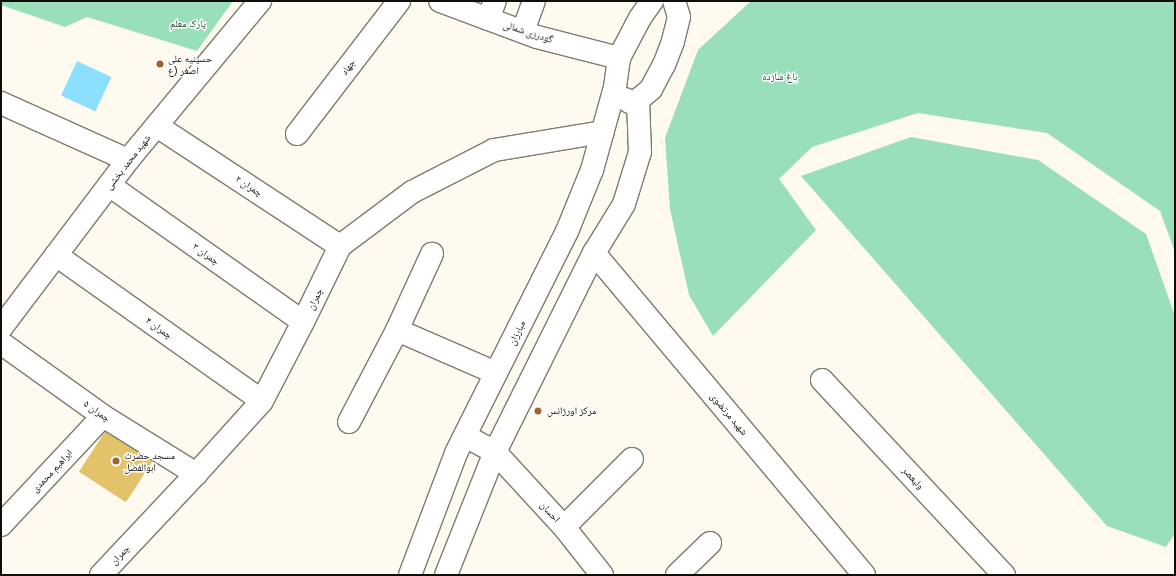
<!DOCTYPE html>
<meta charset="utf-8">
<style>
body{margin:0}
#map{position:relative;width:1176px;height:576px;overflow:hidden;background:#fefaf0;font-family:"Golos Text","Noto Naskh Arabic",sans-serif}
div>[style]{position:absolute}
.green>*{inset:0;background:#98dfba}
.water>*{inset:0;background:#8ce0fe;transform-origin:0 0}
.building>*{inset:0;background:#e4c269;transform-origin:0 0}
.roads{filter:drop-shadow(1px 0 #7f7b73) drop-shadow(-1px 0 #7f7b73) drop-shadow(0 1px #7f7b73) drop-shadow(0 -1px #7f7b73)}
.minor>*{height:22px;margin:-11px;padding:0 11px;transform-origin:11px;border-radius:11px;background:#fff}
.dots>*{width:11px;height:11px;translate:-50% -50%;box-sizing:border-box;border:2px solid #fff;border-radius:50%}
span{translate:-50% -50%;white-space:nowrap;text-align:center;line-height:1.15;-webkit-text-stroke:3px #fff;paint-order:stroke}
.park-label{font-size:10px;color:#16402d}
.street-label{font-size:10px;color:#0f0e0b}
.poi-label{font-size:10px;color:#0f0e0b}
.left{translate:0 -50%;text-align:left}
.frame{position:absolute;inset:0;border:2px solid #0f0e0b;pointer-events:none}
</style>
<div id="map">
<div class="green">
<i style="clip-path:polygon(1px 1px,233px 1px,197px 51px,87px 17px,65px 27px,1px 5px)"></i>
<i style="clip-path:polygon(751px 1px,1175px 1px,1175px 252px,1160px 211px,1047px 133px,918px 113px,812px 147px,779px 179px,816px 230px,713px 336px,689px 295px,670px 209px,665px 138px,698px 50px)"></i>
<i style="clip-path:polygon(911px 137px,1038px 160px,1146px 234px,1175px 316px,1175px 533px,1166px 547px,1107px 526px,801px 176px)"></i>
</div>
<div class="water">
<i style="left:77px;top:61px;width:38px;height:38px;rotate:25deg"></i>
</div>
<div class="building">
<i style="left:110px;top:424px;width:56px;height:57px;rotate:33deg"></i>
</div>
<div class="roads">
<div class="minor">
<i style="left:440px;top:1px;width:103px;rotate:20.4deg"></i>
<i style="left:537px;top:37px;width:85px;rotate:14.4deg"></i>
<i style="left:488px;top:19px;width:19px;rotate:-69deg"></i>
<i style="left:523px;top:31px;width:32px;rotate:-70deg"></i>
<i style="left:625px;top:99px;width:6px;rotate:31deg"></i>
<i style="left:630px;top:102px;width:8px;rotate:-14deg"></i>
<i style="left:638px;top:100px;width:17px;rotate:-40deg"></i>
<i style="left:651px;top:89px;width:27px;rotate:-62deg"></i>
<i style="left:664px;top:65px;width:26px;rotate:-69deg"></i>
<i style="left:673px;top:41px;width:25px;rotate:-76deg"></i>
<i style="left:679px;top:17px;width:17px;rotate:-107deg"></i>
<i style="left:1px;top:103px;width:139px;rotate:24.2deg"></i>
<i style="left:157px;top:126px;width:219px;rotate:33.3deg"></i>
<i style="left:297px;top:134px;width:168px;rotate:-52.5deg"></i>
<i style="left:109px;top:185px;width:237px;rotate:35.2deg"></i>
<i style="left:594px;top:253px;width:420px;rotate:50deg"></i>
<i style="left:56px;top:255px;width:252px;rotate:35.3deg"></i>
<i style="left:1px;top:328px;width:211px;rotate:-52.9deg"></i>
<i style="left:128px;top:160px;width:207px;rotate:-50.3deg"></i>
<i style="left:397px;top:330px;width:108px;rotate:23.5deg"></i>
<i style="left:1px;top:343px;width:125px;rotate:35.6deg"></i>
<i style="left:103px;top:416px;width:110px;rotate:31.9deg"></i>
<i style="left:822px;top:380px;width:267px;rotate:47deg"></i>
<i style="left:349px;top:422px;width:104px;rotate:-62.4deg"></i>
<i style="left:397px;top:330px;width:84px;rotate:-65.3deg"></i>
<i style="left:465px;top:436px;width:34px;rotate:28deg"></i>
<i style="left:495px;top:452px;width:102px;rotate:47.4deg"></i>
<i style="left:564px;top:527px;width:61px;rotate:51.6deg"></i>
<i style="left:1px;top:525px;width:149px;rotate:-46.9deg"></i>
<i style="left:564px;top:527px;width:96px;rotate:-45deg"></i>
<i style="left:101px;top:575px;width:139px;rotate:-46.8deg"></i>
<i style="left:196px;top:474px;width:98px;rotate:-47.9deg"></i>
<i style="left:262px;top:401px;width:89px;rotate:-62.6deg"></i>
<i style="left:303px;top:322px;width:85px;rotate:-64deg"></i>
<i style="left:340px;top:246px;width:90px;rotate:-36.9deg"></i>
<i style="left:412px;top:192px;width:92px;rotate:-27.1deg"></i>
<i style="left:494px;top:150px;width:110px;rotate:-9.4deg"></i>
<i style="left:410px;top:575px;width:130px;rotate:-69.3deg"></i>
<i style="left:456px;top:453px;width:250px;rotate:-63.4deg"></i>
<i style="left:568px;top:229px;width:64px;rotate:-67.9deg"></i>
<i style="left:592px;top:170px;width:86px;rotate:-74.5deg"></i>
<i style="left:615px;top:87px;width:29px;rotate:-82deg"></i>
<i style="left:619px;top:58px;width:45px;rotate:-62.3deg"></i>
<i style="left:640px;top:18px;width:21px;rotate:-55deg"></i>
<i style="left:446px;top:575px;width:132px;rotate:-68.3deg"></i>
<i style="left:495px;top:452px;width:222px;rotate:-63.6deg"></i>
<i style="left:594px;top:253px;width:57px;rotate:-58.5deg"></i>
<i style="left:624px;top:204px;width:54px;rotate:-72.9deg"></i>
<i style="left:640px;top:152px;width:52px;rotate:-92.2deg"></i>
<i style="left:677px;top:575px;width:46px;rotate:-44.1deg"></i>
</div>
</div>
<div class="dots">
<i style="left:160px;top:64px;background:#a46032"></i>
<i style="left:538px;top:411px;background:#a46032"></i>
<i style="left:116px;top:461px;background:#a46032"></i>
</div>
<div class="park-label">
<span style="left:188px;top:24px">پارک معلم</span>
<span style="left:780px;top:77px">باغ شازده</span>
</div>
<div class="street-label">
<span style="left:528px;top:32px;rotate:18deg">گودرزی شمالی</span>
<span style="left:348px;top:67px;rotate:-52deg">جهاد</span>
<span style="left:128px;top:162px;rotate:-52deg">شهید محمد بخشی</span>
<span style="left:249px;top:186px;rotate:33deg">چمران ۲</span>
<span style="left:206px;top:254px;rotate:35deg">چمران ۳</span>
<span style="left:315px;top:299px;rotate:-64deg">چمران</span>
<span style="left:159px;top:328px;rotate:35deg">چمران ۴</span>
<span style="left:517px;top:333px;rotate:-64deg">مبارزان</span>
<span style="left:97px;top:411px;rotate:35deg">چمران ۵</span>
<span style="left:729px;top:414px;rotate:50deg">شهید مرتضوی</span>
<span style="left:52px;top:471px;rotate:-47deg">ابراهیم محمدی</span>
<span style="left:913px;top:478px;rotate:47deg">ولیعصر</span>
<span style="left:550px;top:512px;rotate:48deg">احسان</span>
<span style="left:120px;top:555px;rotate:-47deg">چمران</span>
</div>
<div class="poi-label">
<span class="left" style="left:168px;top:64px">حسینیه علی<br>اصغر (ع</span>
<span class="left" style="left:547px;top:411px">مرکز اورژانس</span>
<span class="left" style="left:124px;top:461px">مسجد حضرت<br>ابوالفضل</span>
</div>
<div class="frame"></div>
</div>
